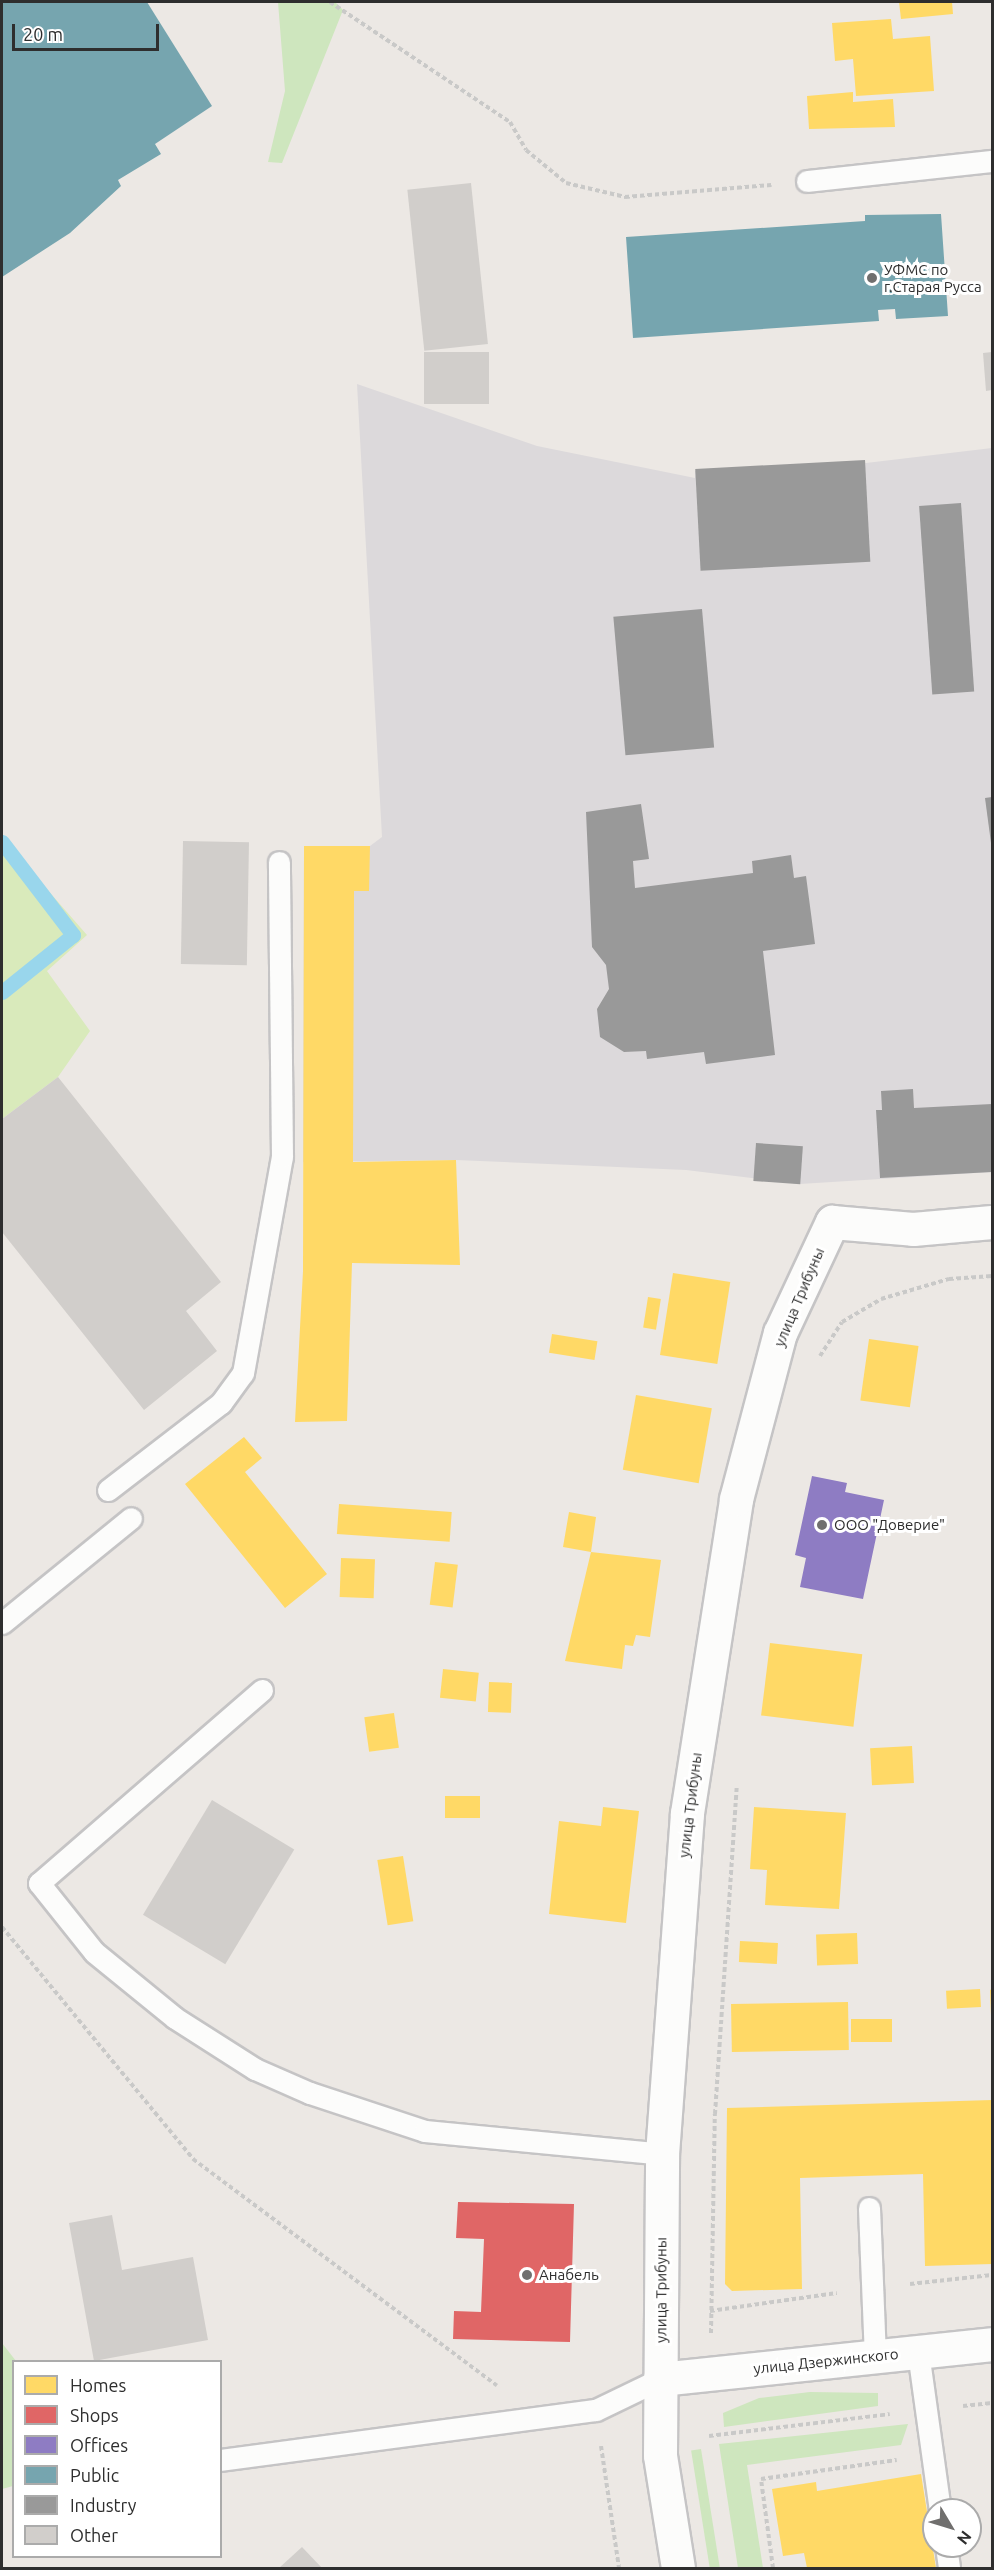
<!DOCTYPE html>
<meta charset="utf-8">
<style>
body{margin:0}
#map{position:relative;width:994px;height:2570px;overflow:hidden;background:#ece8e4;font-family:Ubuntu,sans-serif}
div>[style]{position:absolute}
.industrial>*{inset:0;background:#dcd9db}
.green>*{inset:0;background:#cee6be;transform-origin:0 0}
.pitch>*{inset:0;background:#d9eabb}
.homes>*{inset:0;background:#ffd966;transform-origin:0 0}
.shops>*{inset:0;background:#e06666}
.offices>*{inset:0;background:#8e7cc3}
.public>*{inset:0;background:#76a5af}
.industry>*{inset:0;background:#999;transform-origin:0 0}
.stream>*{height:15px;margin:-7.5px;padding:0 7.5px;transform-origin:7.5px;border-radius:7.5px;background:#99d6ec}
.building>*{inset:0;background:#d1cecb;transform-origin:0 0}
.path>*{height:4px;margin-top:-2px;transform-origin:0;background:repeating-linear-gradient(90deg,#c9c9c8 0 4.5px,transparent 0 7.5px)}
.roads{filter:drop-shadow(2px 0 #c5c4c5) drop-shadow(-2px 0 #c5c4c5) drop-shadow(0 2px #c5c4c5) drop-shadow(0 -2px #c5c4c5)}
.service>*{height:21px;margin:-10.5px;padding:0 10.5px;transform-origin:10.5px;border-radius:10.5px;background:#fcfcfb}
.minor>*{height:33px;margin:-16.5px;padding:0 16.5px;transform-origin:16.5px;border-radius:16.5px;background:#fcfcfb}
.dots>*{width:16px;height:16px;translate:-50% -50%;box-sizing:border-box;border:3px solid #fff;border-radius:50%}
span{translate:-50% -50%;white-space:nowrap;text-align:center;line-height:1.15;-webkit-text-stroke:6px #fff;paint-order:stroke}
.poi-label{font-size:15px;color:#2e2e2e}
.left{translate:0 -50%;text-align:left}
.street-label{font-size:15px;color:#2e2e2e}
.frame{position:absolute;inset:0;border:3px solid #2e2e2e;pointer-events:none}
.legend{position:absolute;left:12px;top:2360px;width:210px;height:198px;box-sizing:border-box;background:#fff;border:2px solid #ababab;margin:0;padding:8px 10px;list-style:none;font-size:18px;color:#2e2e2e}
.legend li{display:flex;align-items:center;gap:12px;height:30px}
.legend b{width:30px;border:2px solid #ababab}
.north{position:absolute;left:922px;top:2498px;width:60px;height:60px;box-sizing:border-box;background:#fff;border:2px solid #ababab;border-radius:50%;rotate:128deg;font-size:16px;font-weight:700;line-height:24px;text-align:center;color:#2e2e2e}
.north::after{content:'';display:block;margin:auto;width:21px;height:27px;background:#706f6e;clip-path:polygon(50% 0,100% 100%,50% 72%,0 100%)}
.scale{position:absolute;left:12px;top:24px;width:147px;height:27px;box-sizing:border-box;border:3px solid #2e2e2e;border-top:0;padding-left:8px;font-size:18px;line-height:21px;white-space:nowrap;color:#2e2e2e;-webkit-text-stroke:4px #fff;paint-order:stroke}
</style>
<div id="map">
<div class="industrial">
<i style="clip-path:polygon(357px 384px,537px 446px,695px 478px,695px 471px,866px 463px,992px 448px,992px 1172px,800px 1184px,686px 1170px,456px 1160px,303px 1162px,304px 846px,370px 846px,382px 837px)"></i>
</div>
<div class="green">
<i style="clip-path:polygon(278px 2px,335px 2px,343px 10px,282px 163px,268px 162px,285px 91px)"></i>
<i style="clip-path:polygon(2px 2343px,16px 2361px,13px 2486px,2px 2489px)"></i>
<i style="clip-path:polygon(810px 2392px,878px 2393px,878px 2406px,724px 2427px,723px 2413px,759px 2398px)"></i>
<i style="clip-path:polygon(908px 2424px,901px 2445px,747px 2465px,763px 2568px,738px 2568px,719px 2444px)"></i>
<i style="left:701px;top:2449px;width:121px;height:10px;rotate:81deg"></i>
</div>
<div class="pitch">
<i style="clip-path:polygon(2px 838px,87px 935px,47px 971px,90px 1031px,58px 1077px,2px 1119px)"></i>
</div>
<div class="homes">
<i style="clip-path:polygon(899px 2px,952px 2px,953px 14px,901px 19px)"></i>
<i style="clip-path:polygon(891px 19px,893px 39px,930px 36px,934px 91px,856px 96px,853px 59px,835px 61px,832px 23px)"></i>
<i style="clip-path:polygon(853px 92px,853px 102px,893px 99px,895px 127px,809px 129px,807px 96px)"></i>
<i style="clip-path:polygon(304px 846px,370px 846px,369px 891px,354px 891px,353px 1162px,456px 1160px,460px 1265px,352px 1263px,347px 1421px,295px 1422px,303px 1271px)"></i>
<i style="left:673px;top:1273px;width:58px;height:83px;rotate:9deg"></i>
<i style="left:648px;top:1297px;width:13px;height:31px;rotate:9deg"></i>
<i style="left:552px;top:1334px;width:46px;height:19px;rotate:9deg"></i>
<i style="left:869px;top:1339px;width:50px;height:62px;rotate:8deg"></i>
<i style="left:636px;top:1395px;width:77px;height:76px;rotate:10deg"></i>
<i style="clip-path:polygon(244px 1437px,262px 1458px,245px 1472px,327px 1574px,285px 1608px,185px 1484px)"></i>
<i style="left:339px;top:1504px;width:113px;height:30px;rotate:4deg"></i>
<i style="clip-path:polygon(569px 1512px,596px 1517px,591px 1552px,661px 1560px,650px 1637px,636px 1635px,633px 1646px,625px 1645px,622px 1669px,565px 1661px,591px 1552px,563px 1547px)"></i>
<i style="left:341px;top:1558px;width:34px;height:39px;rotate:2deg"></i>
<i style="left:435px;top:1562px;width:23px;height:43px;rotate:7deg"></i>
<i style="left:770px;top:1643px;width:93px;height:73px;rotate:7deg"></i>
<i style="left:443px;top:1669px;width:36px;height:29px;rotate:6deg"></i>
<i style="left:489px;top:1682px;width:23px;height:30px;rotate:2deg"></i>
<i style="left:394px;top:1713px;width:35px;height:30px;rotate:82deg"></i>
<i style="left:912px;top:1746px;width:37px;height:42px;rotate:87deg"></i>
<i style="left:480px;top:1796px;width:22px;height:35px;rotate:90deg"></i>
<i style="clip-path:polygon(603px 1807px,639px 1811px,626px 1923px,549px 1914px,559px 1821px,601px 1826px)"></i>
<i style="clip-path:polygon(754px 1807px,846px 1813px,839px 1909px,765px 1905px,767px 1870px,750px 1869px)"></i>
<i style="left:403px;top:1856px;width:66px;height:26px;rotate:81deg"></i>
<i style="left:857px;top:1933px;width:31px;height:41px;rotate:88deg"></i>
<i style="left:740px;top:1941px;width:38px;height:21px;rotate:3deg"></i>
<i style="left:980px;top:1989px;width:18px;height:34px;rotate:87deg"></i>
<i style="clip-path:polygon(992px 1989px,992px 2015px,991px 2015px,990px 1990px)"></i>
<i style="left:848px;top:2002px;width:48px;height:117px;rotate:89deg"></i>
<i style="left:892px;top:2019px;width:23px;height:41px;rotate:90deg"></i>
<i style="clip-path:polygon(992px 2100px,992px 2264px,925px 2266px,923px 2174px,800px 2178px,802px 2289px,732px 2291px,725px 2284px,727px 2108px)"></i>
<i style="clip-path:polygon(921px 2474px,936px 2568px,807px 2568px,804px 2553px,783px 2556px,772px 2489px,816px 2482px,817px 2491px)"></i>
</div>
<div class="shops">
<i style="clip-path:polygon(458px 2202px,574px 2204px,570px 2342px,453px 2339px,454px 2311px,481px 2312px,484px 2239px,456px 2238px)"></i>
</div>
<div class="offices">
<i style="clip-path:polygon(812px 1476px,847px 1483px,845px 1492px,884px 1500px,863px 1599px,800px 1587px,806px 1558px,795px 1555px)"></i>
</div>
<div class="public">
<i style="clip-path:polygon(2px 2px,147px 2px,212px 106px,155px 144px,161px 154px,118px 180px,121px 186px,70px 233px,2px 277px)"></i>
<i style="clip-path:polygon(941px 214px,948px 316px,896px 319px,895px 309px,878px 310px,879px 321px,633px 338px,626px 237px,865px 221px,865px 215px)"></i>
</div>
<div class="industry">
<i style="left:865px;top:460px;width:102px;height:170px;rotate:87deg"></i>
<i style="left:961px;top:503px;width:189px;height:42px;rotate:86deg"></i>
<i style="left:702px;top:609px;width:139px;height:89px;rotate:85deg"></i>
<i style="clip-path:polygon(992px 797px,992px 843px,991px 843px,985px 798px)"></i>
<i style="clip-path:polygon(641px 804px,649px 859px,633px 861px,635px 888px,753px 873px,752px 861px,791px 855px,794px 878px,806px 876px,815px 944px,763px 951px,775px 1055px,706px 1064px,704px 1052px,647px 1059px,646px 1051px,624px 1052px,600px 1037px,597px 1009px,609px 989px,606px 965px,592px 947px,586px 812px)"></i>
<i style="clip-path:polygon(913px 1089px,914px 1108px,992px 1104px,992px 1172px,880px 1178px,876px 1110px,882px 1110px,881px 1091px)"></i>
<i style="left:756px;top:1143px;width:47px;height:38px;rotate:4deg"></i>
</div>
<div class="stream">
<i style="left:2px;top:842px;width:117px;rotate:52.6deg"></i>
<i style="left:73px;top:935px;width:91px;rotate:141.2deg"></i>
</div>
<div class="building">
<i style="left:471px;top:183px;width:162px;height:64px;rotate:84deg"></i>
<i style="left:489px;top:352px;width:52px;height:65px;rotate:90deg"></i>
<i style="clip-path:polygon(992px 352px,992px 390px,986px 391px,983px 353px)"></i>
<i style="left:183px;top:841px;width:66px;height:123px;rotate:1deg"></i>
<i style="clip-path:polygon(58px 1077px,221px 1282px,186px 1311px,217px 1351px,144px 1410px,2px 1232px,2px 1119px)"></i>
<i style="left:212px;top:1800px;width:96px;height:134px;rotate:31deg"></i>
<i style="clip-path:polygon(112px 2215px,122px 2270px,193px 2257px,208px 2340px,94px 2361px,69px 2223px)"></i>
<i style="clip-path:polygon(302px 2547px,322px 2568px,279px 2568px)"></i>
</div>
<div class="path">
<i style="left:330px;top:2px;width:216px;rotate:33.7deg"></i>
<i style="left:510px;top:122px;width:32px;rotate:60deg"></i>
<i style="left:526px;top:150px;width:52px;rotate:39.5deg"></i>
<i style="left:566px;top:183px;width:61px;rotate:13.3deg"></i>
<i style="left:625px;top:197px;width:147px;rotate:-4.7deg"></i>
<i style="left:820px;top:1356px;width:40px;rotate:-57.1deg"></i>
<i style="left:842px;top:1322px;width:45px;rotate:-30.5deg"></i>
<i style="left:881px;top:1299px;width:71px;rotate:-16.4deg"></i>
<i style="left:949px;top:1279px;width:43px;rotate:-4deg"></i>
<i style="left:2px;top:1927px;width:301px;rotate:50.5deg"></i>
<i style="left:193px;top:2159px;width:379px;rotate:36.7deg"></i>
<i style="left:910px;top:2284px;width:82px;rotate:-6.3deg"></i>
<i style="left:710px;top:2311px;width:128px;rotate:-8.1deg"></i>
<i style="left:711px;top:2333px;width:219px;rotate:-89deg"></i>
<i style="left:715px;top:2114px;width:329px;rotate:-86.2deg"></i>
<i style="left:963px;top:2406px;width:29px;rotate:-6deg"></i>
<i style="left:709px;top:2436px;width:182px;rotate:-6.9deg"></i>
<i style="left:601px;top:2446px;width:123px;rotate:81.6deg"></i>
<i style="left:773px;top:2568px;width:90px;rotate:-97.7deg"></i>
<i style="left:761px;top:2479px;width:137px;rotate:-8deg"></i>
</div>
<div class="roads">
<div class="service">
<i style="left:807px;top:181px;width:186px;rotate:-6.2deg"></i>
<i style="left:108px;top:1490px;width:143px;rotate:-37.6deg"></i>
<i style="left:221px;top:1403px;width:37px;rotate:-54deg"></i>
<i style="left:243px;top:1373px;width:219px;rotate:-79.8deg"></i>
<i style="left:282px;top:1157px;width:295px;rotate:-90.6deg"></i>
<i style="left:2px;top:1623px;width:166px;rotate:-39.1deg"></i>
<i style="left:262px;top:1690px;width:295px;rotate:139.1deg"></i>
<i style="left:39px;top:1883px;width:88px;rotate:51.4deg"></i>
<i style="left:94px;top:1952px;width:104px;rotate:39.2deg"></i>
<i style="left:175px;top:2018px;width:95px;rotate:32.5deg"></i>
<i style="left:255px;top:2069px;width:60px;rotate:23.6deg"></i>
<i style="left:310px;top:2093px;width:121px;rotate:18.3deg"></i>
<i style="left:425px;top:2131px;width:238px;rotate:5.5deg"></i>
<i style="left:869px;top:2208px;width:148px;rotate:87.7deg"></i>
<i style="left:918px;top:2352px;width:160px;rotate:82.1deg"></i>
<i style="left:220px;top:2460px;width:379px;rotate:-7.6deg"></i>
<i style="left:596px;top:2410px;width:71px;rotate:-25.8deg"></i>
<i style="left:946px;top:2546px;width:22px;rotate:82deg"></i>
</div>
<div class="minor">
<i style="left:660px;top:2379px;width:334px;rotate:-6deg"></i>
<i style="left:678px;top:2568px;width:114px;rotate:-99.1deg"></i>
<i style="left:660px;top:2455px;width:301px;rotate:-89.6deg"></i>
<i style="left:662px;top:2154px;width:342px;rotate:-85.8deg"></i>
<i style="left:687px;top:1813px;width:318px;rotate:-81.1deg"></i>
<i style="left:736px;top:1499px;width:172px;rotate:-75.2deg"></i>
<i style="left:780px;top:1333px;width:123px;rotate:-64.9deg"></i>
<i style="left:832px;top:1222px;width:81px;rotate:4.9deg"></i>
<i style="left:913px;top:1229px;width:79px;rotate:-5.1deg"></i>
</div>
</div>
<div class="dots">
<i style="left:872px;top:278px;background:#706f6e"></i>
<i style="left:822px;top:1525px;background:#706f6e"></i>
<i style="left:527px;top:2275px;background:#706f6e"></i>
</div>
<div class="poi-label">
<span class="left" style="left:884px;top:278px">УФМС по<br>г.Старая Русса</span>
<span class="left" style="left:834px;top:1525px">ООО "Доверие"</span>
<span class="left" style="left:539px;top:2275px">Анабель</span>
</div>
<div class="street-label">
<span style="left:799px;top:1297px;rotate:-67deg">улица Трибуны</span>
<span style="left:690px;top:1805px;rotate:-83deg">улица Трибуны</span>
<span style="left:661px;top:2290px;rotate:-90deg">улица Трибуны</span>
<span style="left:826px;top:2361px;rotate:-6deg">улица Дзержинского</span>
</div>
<div class="frame"></div>
<ul class="legend">
<li><b style="height:16px;background:#ffd966"></b>Homes</li>
<li><b style="height:16px;background:#e06666"></b>Shops</li>
<li><b style="height:16px;background:#8e7cc3"></b>Offices</li>
<li><b style="height:16px;background:#76a5af"></b>Public</li>
<li><b style="height:16px;background:#999"></b>Industry</li>
<li><b style="height:16px;background:#d1cecb"></b>Other</li>
</ul>
<div class="north">N</div>
<div class="scale">20 m</div>
</div>
